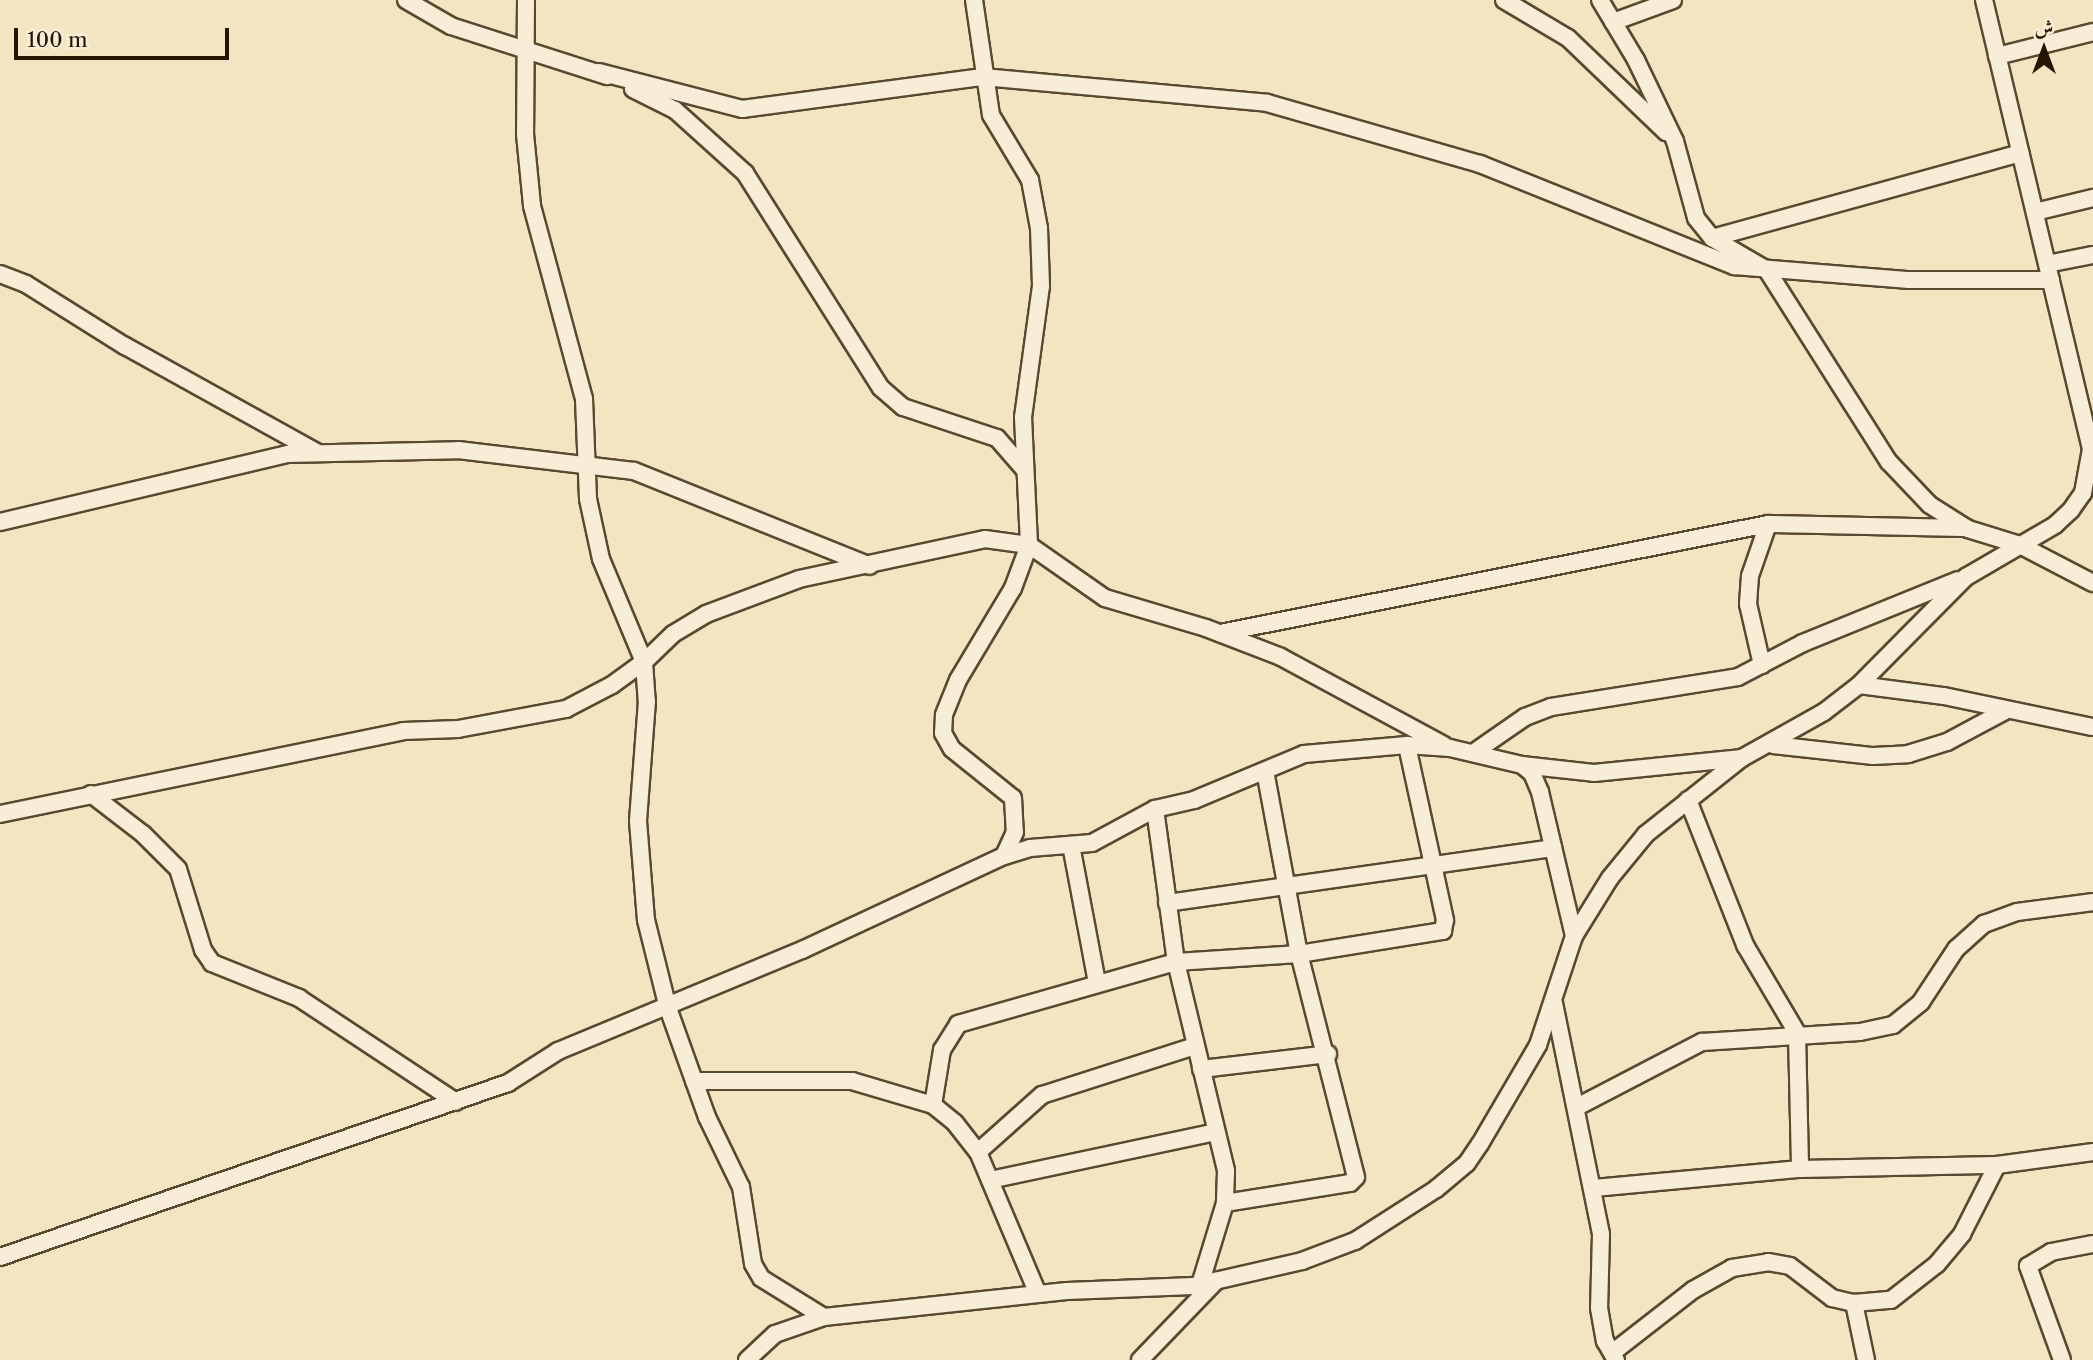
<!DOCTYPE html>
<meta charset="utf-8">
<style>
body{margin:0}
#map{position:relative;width:2093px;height:1360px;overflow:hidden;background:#f4e5c2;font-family:"Libre Caslon Text",Amiri,serif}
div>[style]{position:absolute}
.roads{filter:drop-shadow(2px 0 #594930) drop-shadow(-2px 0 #594930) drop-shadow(0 2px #594930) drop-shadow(0 -2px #594930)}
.street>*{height:16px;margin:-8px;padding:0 8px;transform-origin:8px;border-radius:8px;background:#f8eed7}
span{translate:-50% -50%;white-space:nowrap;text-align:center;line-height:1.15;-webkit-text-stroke:7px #f8eed7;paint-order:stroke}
.north{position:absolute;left:2009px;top:14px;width:70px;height:70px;-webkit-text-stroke:5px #f8eed7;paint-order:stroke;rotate:0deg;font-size:19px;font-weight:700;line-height:28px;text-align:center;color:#251500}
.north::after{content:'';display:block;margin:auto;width:24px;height:32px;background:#251500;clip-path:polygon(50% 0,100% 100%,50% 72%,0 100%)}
.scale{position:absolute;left:14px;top:28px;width:215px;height:32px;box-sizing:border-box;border:4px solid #251500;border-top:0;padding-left:9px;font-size:21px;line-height:24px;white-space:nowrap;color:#251500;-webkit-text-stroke:5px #f8eed7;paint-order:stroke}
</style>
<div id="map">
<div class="roads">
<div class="street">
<i style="left:406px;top:0;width:52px;rotate:30deg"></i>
<i style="left:451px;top:26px;width:164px;rotate:17.8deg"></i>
<i style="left:526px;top:0;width:134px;rotate:90.4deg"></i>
<i style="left:525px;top:134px;width:72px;rotate:84.4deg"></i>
<i style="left:532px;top:206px;width:200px;rotate:74.9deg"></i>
<i style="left:584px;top:399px;width:100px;rotate:87.7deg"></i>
<i style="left:588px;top:499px;width:61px;rotate:77.8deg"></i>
<i style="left:601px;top:559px;width:112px;rotate:67.3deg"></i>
<i style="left:644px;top:662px;width:39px;rotate:86deg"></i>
<i style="left:647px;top:701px;width:120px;rotate:94.3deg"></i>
<i style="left:638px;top:821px;width:99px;rotate:85.4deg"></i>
<i style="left:646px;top:920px;width:91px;rotate:76deg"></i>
<i style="left:668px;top:1008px;width:116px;rotate:70.3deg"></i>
<i style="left:707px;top:1117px;width:78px;rotate:64.1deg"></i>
<i style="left:741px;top:1187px;width:78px;rotate:81.1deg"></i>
<i style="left:753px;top:1264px;width:16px;rotate:60deg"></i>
<i style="left:761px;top:1278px;width:74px;rotate:31.8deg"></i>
<i style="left:974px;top:0;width:116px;rotate:81.6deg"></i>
<i style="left:991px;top:115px;width:76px;rotate:59deg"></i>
<i style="left:1030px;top:180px;width:49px;rotate:79.4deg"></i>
<i style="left:1039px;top:228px;width:58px;rotate:88deg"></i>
<i style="left:1041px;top:286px;width:132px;rotate:97.8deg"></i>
<i style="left:1023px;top:417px;width:128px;rotate:87.3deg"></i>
<i style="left:1029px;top:545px;width:46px;rotate:110.4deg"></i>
<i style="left:1013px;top:588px;width:107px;rotate:120.9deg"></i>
<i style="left:958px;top:680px;width:38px;rotate:112deg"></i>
<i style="left:944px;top:715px;width:18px;rotate:93deg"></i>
<i style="left:943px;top:733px;width:18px;rotate:61deg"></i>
<i style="left:952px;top:749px;width:78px;rotate:38.8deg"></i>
<i style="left:1013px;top:798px;width:34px;rotate:87deg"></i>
<i style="left:1015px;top:832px;width:26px;rotate:115deg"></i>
<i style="left:1504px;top:0;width:74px;rotate:30.7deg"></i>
<i style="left:1568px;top:38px;width:136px;rotate:43.8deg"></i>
<i style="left:1600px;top:0;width:70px;rotate:59deg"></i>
<i style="left:1636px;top:60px;width:90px;rotate:64.3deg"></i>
<i style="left:1675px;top:141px;width:80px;rotate:74.7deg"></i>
<i style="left:1696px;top:218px;width:26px;rotate:51deg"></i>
<i style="left:1712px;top:238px;width:64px;rotate:30.2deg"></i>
<i style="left:1767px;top:270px;width:227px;rotate:57.6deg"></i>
<i style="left:1889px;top:462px;width:59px;rotate:46.4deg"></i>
<i style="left:1930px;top:505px;width:45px;rotate:32.3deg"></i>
<i style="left:1968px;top:529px;width:54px;rotate:17.1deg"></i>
<i style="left:2020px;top:545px;width:82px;rotate:27.5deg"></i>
<i style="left:1613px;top:22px;width:64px;rotate:-20.1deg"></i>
<i style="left:1997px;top:56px;width:99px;rotate:-14deg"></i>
<i style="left:599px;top:72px;width:148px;rotate:14.5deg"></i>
<i style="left:742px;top:109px;width:243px;rotate:-7.6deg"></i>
<i style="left:983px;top:77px;width:285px;rotate:5.2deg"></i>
<i style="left:1267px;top:103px;width:222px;rotate:16deg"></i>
<i style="left:1480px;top:164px;width:274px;rotate:21.9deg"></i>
<i style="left:1734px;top:266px;width:176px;rotate:4.6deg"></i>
<i style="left:1909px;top:280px;width:142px"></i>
<i style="left:633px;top:89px;width:47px;rotate:26.6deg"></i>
<i style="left:675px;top:110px;width:94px;rotate:42deg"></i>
<i style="left:745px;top:173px;width:254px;rotate:57.7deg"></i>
<i style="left:881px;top:388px;width:29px;rotate:41deg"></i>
<i style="left:903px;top:407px;width:99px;rotate:18.3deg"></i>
<i style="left:997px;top:438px;width:41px;rotate:48.9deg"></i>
<i style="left:2035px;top:212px;width:60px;rotate:-13.6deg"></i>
<i style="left:1712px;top:238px;width:320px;rotate:-15.4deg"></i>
<i style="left:2047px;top:264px;width:47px;rotate:-11.1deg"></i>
<i style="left:0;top:274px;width:28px;rotate:21deg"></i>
<i style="left:26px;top:284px;width:117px;rotate:32.1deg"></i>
<i style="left:125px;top:346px;width:218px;rotate:29deg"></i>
<i style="left:0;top:522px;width:296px;rotate:-13.3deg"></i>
<i style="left:288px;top:454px;width:170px;rotate:-1.3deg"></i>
<i style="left:458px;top:450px;width:177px;rotate:6.8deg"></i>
<i style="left:634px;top:471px;width:254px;rotate:21.9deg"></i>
<i style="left:1220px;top:633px;width:559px;rotate:-11.25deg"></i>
<i style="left:1768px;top:524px;width:198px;rotate:1.2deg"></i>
<i style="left:1762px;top:665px;width:63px;rotate:-102.9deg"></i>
<i style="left:1748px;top:604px;width:28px;rotate:-86deg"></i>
<i style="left:1750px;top:576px;width:55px;rotate:-70.9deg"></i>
<i style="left:1859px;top:685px;width:86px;rotate:7.4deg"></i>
<i style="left:1944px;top:696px;width:152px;rotate:11.8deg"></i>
<i style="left:1773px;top:745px;width:101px;rotate:6.3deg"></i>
<i style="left:1873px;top:756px;width:35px;rotate:-3deg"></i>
<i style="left:1908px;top:754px;width:41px;rotate:-17.1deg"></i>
<i style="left:1947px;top:742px;width:66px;rotate:-28.1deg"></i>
<i style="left:1473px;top:753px;width:63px;rotate:-34.7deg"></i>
<i style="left:1525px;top:717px;width:28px;rotate:-21deg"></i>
<i style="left:1551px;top:707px;width:189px;rotate:-9.1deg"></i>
<i style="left:1738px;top:677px;width:73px;rotate:-27.6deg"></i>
<i style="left:1803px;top:643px;width:167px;rotate:-22.1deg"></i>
<i style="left:1522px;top:765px;width:72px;rotate:6.3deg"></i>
<i style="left:1594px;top:773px;width:149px;rotate:-5.8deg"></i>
<i style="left:91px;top:794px;width:66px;rotate:37.6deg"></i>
<i style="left:143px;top:834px;width:49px;rotate:45deg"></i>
<i style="left:178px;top:869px;width:85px;rotate:72.8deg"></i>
<i style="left:203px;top:950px;width:16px;rotate:55deg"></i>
<i style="left:212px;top:963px;width:94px;rotate:21.9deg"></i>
<i style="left:299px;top:998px;width:188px;rotate:33.5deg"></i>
<i style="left:1688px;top:800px;width:156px;rotate:68.5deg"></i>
<i style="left:1745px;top:945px;width:102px;rotate:59.4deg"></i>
<i style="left:1797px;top:1033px;width:136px;rotate:88.7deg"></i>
<i style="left:1155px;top:809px;width:154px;rotate:82.2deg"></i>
<i style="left:1176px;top:962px;width:215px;rotate:76.5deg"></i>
<i style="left:1226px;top:1171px;width:32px;rotate:92deg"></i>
<i style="left:1225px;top:1203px;width:86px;rotate:107deg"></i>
<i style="left:0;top:814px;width:411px;rotate:-11.6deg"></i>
<i style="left:403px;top:731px;width:55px;rotate:-2.1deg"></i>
<i style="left:458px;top:729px;width:110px;rotate:-10.5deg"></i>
<i style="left:566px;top:709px;width:52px;rotate:-27.6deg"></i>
<i style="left:612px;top:685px;width:39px;rotate:-36deg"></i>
<i style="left:644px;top:662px;width:40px;rotate:-44deg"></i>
<i style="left:673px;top:634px;width:39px;rotate:-31deg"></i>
<i style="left:706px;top:614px;width:99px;rotate:-20.6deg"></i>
<i style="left:799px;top:579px;width:190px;rotate:-12.1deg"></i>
<i style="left:985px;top:539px;width:44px;rotate:7.8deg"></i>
<i style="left:1029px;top:545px;width:93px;rotate:34.9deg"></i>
<i style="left:1105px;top:598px;width:105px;rotate:16.5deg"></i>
<i style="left:1206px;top:628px;width:80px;rotate:21.1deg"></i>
<i style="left:1281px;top:657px;width:185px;rotate:28.4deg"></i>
<i style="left:1071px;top:845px;width:140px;rotate:79.3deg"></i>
<i style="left:1167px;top:903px;width:390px;rotate:-8.1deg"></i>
<i style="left:1554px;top:1003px;width:236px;rotate:78.5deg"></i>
<i style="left:1601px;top:1234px;width:74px;rotate:91.5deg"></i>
<i style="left:1599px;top:1308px;width:34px;rotate:80deg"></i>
<i style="left:1605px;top:1341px;width:22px;rotate:60deg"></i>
<i style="left:1201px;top:1069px;width:128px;rotate:-6.7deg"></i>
<i style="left:694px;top:1081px;width:158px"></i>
<i style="left:852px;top:1081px;width:84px;rotate:16.5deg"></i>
<i style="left:933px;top:1105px;width:28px;rotate:39deg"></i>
<i style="left:955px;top:1123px;width:37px;rotate:52deg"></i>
<i style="left:978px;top:1152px;width:154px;rotate:67.1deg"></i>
<i style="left:933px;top:1105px;width:56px;rotate:-80.7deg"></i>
<i style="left:942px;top:1050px;width:31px;rotate:-58deg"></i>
<i style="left:958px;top:1024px;width:227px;rotate:-15.9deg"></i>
<i style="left:1176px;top:962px;width:123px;rotate:-3.7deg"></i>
<i style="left:1299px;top:954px;width:146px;rotate:-9.1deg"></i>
<i style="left:1443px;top:931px;width:11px;rotate:-80deg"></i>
<i style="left:1445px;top:920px;width:179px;rotate:-102.3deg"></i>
<i style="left:1577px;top:1107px;width:141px;rotate:-27.5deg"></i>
<i style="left:1702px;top:1042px;width:158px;rotate:-3.6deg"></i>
<i style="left:1860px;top:1032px;width:34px;rotate:-12deg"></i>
<i style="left:1893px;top:1025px;width:36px;rotate:-39deg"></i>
<i style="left:1921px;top:1002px;width:64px;rotate:-56.6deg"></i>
<i style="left:1956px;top:949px;width:38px;rotate:-42deg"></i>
<i style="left:1984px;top:924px;width:35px;rotate:-20deg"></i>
<i style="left:2017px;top:912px;width:77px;rotate:-7.5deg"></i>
<i style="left:978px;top:1152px;width:86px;rotate:-41.7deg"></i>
<i style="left:1042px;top:1095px;width:161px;rotate:-17.8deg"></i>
<i style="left:990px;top:1180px;width:231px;rotate:-12deg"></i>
<i style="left:1594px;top:1188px;width:207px;rotate:-5.3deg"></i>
<i style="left:1800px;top:1169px;width:197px;rotate:-1.2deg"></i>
<i style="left:1997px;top:1165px;width:97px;rotate:-7.7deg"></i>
<i style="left:1225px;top:1203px;width:127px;rotate:-9.1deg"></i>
<i style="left:1350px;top:1183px;width:8px;rotate:-45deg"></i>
<i style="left:1356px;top:1177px;width:230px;rotate:-104.3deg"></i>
<i style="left:1299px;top:954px;width:186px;rotate:-100.5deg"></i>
<i style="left:0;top:1257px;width:537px;rotate:-18.91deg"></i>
<i style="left:508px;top:1083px;width:59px;rotate:-32.6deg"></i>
<i style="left:558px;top:1051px;width:264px;rotate:-22.5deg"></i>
<i style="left:802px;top:950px;width:223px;rotate:-25deg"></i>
<i style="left:1004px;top:856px;width:27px;rotate:-17deg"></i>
<i style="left:1030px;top:848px;width:62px;rotate:-4.6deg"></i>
<i style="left:1092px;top:843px;width:72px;rotate:-28.4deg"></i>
<i style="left:1155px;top:809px;width:40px;rotate:-13deg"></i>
<i style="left:1194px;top:800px;width:119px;rotate:-22.7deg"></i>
<i style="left:1304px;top:754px;width:103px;rotate:-5deg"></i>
<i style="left:1407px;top:745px;width:43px;rotate:4deg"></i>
<i style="left:1450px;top:748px;width:74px;rotate:13.3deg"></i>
<i style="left:1522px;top:765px;width:13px;rotate:39deg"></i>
<i style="left:1532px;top:773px;width:21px;rotate:67deg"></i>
<i style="left:1540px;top:792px;width:148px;rotate:76.7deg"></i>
<i style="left:1854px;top:1303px;width:58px;rotate:78.1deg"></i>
<i style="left:1612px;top:1353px;width:103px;rotate:-37.9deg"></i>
<i style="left:1693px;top:1290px;width:45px;rotate:-29.4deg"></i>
<i style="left:1732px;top:1268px;width:36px;rotate:-9deg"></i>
<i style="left:1768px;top:1262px;width:22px;rotate:10deg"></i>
<i style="left:1790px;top:1266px;width:53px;rotate:37.3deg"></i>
<i style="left:1832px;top:1298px;width:23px;rotate:13deg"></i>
<i style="left:1854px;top:1303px;width:37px;rotate:-5deg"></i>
<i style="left:1891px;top:1300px;width:58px;rotate:-38deg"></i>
<i style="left:1937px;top:1264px;width:39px;rotate:-50deg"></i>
<i style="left:1962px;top:1234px;width:77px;rotate:-63.1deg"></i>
<i style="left:747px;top:1360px;width:38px;rotate:-43deg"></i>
<i style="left:775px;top:1334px;width:52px;rotate:-19.1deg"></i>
<i style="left:824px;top:1317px;width:244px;rotate:-6.1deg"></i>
<i style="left:1067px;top:1291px;width:126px;rotate:-2.3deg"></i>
<i style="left:1193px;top:1286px;width:112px;rotate:-12.9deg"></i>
<i style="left:1302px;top:1261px;width:57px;rotate:-20.7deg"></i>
<i style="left:1355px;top:1241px;width:96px;rotate:-32.7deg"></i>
<i style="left:1436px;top:1189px;width:40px;rotate:-40deg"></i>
<i style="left:1467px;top:1163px;width:23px;rotate:-56deg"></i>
<i style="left:1480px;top:1144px;width:115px;rotate:-59.6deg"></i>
<i style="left:1538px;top:1045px;width:115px;rotate:-71.7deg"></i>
<i style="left:1574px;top:936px;width:68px;rotate:-58.2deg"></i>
<i style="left:1610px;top:878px;width:57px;rotate:-50.7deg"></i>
<i style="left:1646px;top:834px;width:122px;rotate:-38.4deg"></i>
<i style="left:1742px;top:758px;width:94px;rotate:-29.3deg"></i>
<i style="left:1824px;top:712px;width:44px;rotate:-37.6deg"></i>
<i style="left:1859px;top:685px;width:152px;rotate:-45.3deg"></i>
<i style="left:1966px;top:577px;width:103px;rotate:-30.3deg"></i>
<i style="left:2055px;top:525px;width:22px;rotate:-43deg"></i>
<i style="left:2071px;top:510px;width:21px;rotate:-55deg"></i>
<i style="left:2083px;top:493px;width:45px;rotate:-79.7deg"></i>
<i style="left:2091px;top:449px;width:462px;rotate:-103.4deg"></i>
<i style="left:1140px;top:1360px;width:110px;rotate:-46.1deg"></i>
<i style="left:2062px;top:1360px;width:100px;rotate:-109.9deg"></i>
<i style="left:2028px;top:1266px;width:27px;rotate:-31deg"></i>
<i style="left:2051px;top:1252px;width:43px;rotate:-10.8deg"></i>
</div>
</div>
<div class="north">ش</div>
<div class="scale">100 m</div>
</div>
